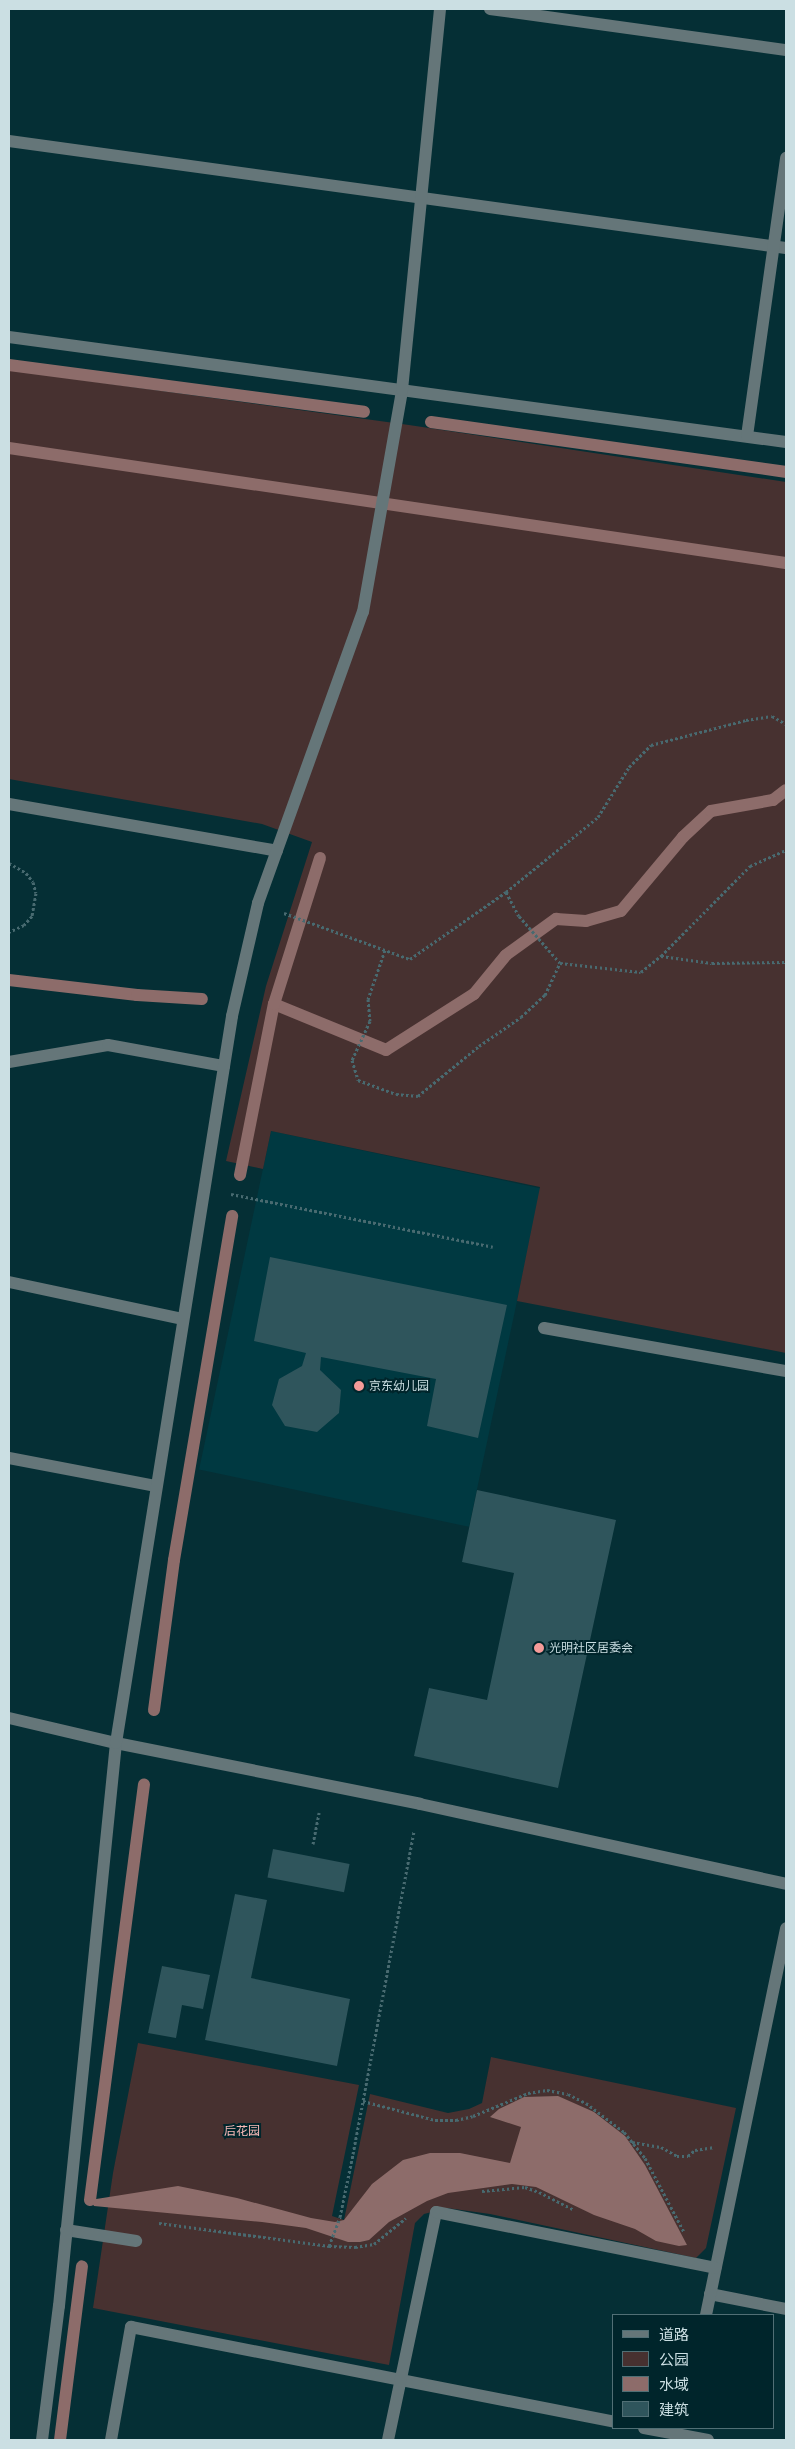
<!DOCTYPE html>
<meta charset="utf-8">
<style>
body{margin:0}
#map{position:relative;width:795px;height:2449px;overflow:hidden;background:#052f35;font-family:Lato,"Noto Sans SC",sans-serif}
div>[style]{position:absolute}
.built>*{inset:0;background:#003941;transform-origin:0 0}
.green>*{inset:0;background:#473130}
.water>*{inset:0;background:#8d6c6a}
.stream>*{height:12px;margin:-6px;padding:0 6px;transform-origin:6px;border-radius:6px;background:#8d6c6a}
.building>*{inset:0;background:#2f555c;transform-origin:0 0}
.path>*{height:3px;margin-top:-1.5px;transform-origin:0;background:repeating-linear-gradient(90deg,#486a70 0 2.5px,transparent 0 5px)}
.minor>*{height:12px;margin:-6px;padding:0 6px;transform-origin:6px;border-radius:6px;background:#657679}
.dots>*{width:14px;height:14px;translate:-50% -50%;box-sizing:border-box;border:2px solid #00252b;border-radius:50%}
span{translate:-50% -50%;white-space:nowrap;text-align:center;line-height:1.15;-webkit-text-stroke:4px #00252b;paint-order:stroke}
.poi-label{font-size:12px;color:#cbdfe3}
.left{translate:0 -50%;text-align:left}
.park-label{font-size:12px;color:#f9bab7}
.frame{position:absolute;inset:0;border:10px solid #cbdfe3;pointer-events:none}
.legend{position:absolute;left:612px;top:2314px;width:162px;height:115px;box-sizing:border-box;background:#00252b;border:1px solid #516f75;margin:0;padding:6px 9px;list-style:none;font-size:15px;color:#cbdfe3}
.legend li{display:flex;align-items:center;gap:10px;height:25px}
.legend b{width:25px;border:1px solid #516f75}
</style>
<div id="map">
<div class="built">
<i style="left:271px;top:1131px;width:276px;height:346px;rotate:12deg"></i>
</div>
<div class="green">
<i style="clip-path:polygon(9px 370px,409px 425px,786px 482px,786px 1353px,517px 1301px,540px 1187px,271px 1131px,263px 1169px,226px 1161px,266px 986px,312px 842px,262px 824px,9px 779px)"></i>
<i style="clip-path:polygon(138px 2043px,359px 2085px,332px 2216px,344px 2220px,370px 2094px,448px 2113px,469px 2109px,482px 2103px,491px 2057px,736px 2108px,706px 2248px,696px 2258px,490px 2214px,447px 2208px,424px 2214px,415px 2223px,389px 2365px,93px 2308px,113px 2173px)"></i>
</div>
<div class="water">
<i style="clip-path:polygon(558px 2096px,594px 2112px,625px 2136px,645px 2165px,687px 2245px,679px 2246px,656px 2241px,635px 2229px,594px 2215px,536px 2187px,512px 2184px,448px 2193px,427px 2201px,389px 2222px,369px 2240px,360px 2242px,348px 2242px,306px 2228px,262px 2222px,94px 2206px,90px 2200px,178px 2186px,237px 2198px,311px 2218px,335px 2222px,344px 2220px,372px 2184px,403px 2160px,430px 2153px,460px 2153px,510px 2163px,521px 2127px,490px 2117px,499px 2109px,524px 2097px)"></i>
</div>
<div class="stream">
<i style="left:9px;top:365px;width:358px;rotate:7.5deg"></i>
<i style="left:431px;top:422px;width:359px;rotate:8deg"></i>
<i style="left:9px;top:448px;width:785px;rotate:8.42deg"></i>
<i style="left:9px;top:980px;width:129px;rotate:6.7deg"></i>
<i style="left:137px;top:995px;width:65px;rotate:3.5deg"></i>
<i style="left:274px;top:1004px;width:121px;rotate:22.3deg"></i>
<i style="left:386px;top:1050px;width:104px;rotate:-32.5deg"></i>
<i style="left:474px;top:994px;width:50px;rotate:-50.6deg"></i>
<i style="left:506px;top:955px;width:62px;rotate:-35.8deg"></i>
<i style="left:556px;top:919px;width:30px;rotate:4deg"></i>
<i style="left:586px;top:921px;width:36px;rotate:-16deg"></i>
<i style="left:621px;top:911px;width:97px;rotate:-50deg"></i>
<i style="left:683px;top:837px;width:38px;rotate:-43deg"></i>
<i style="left:711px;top:811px;width:63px;rotate:-10.1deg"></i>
<i style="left:773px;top:800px;width:16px;rotate:-38deg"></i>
<i style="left:240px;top:1175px;width:174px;rotate:-78.8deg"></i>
<i style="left:274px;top:1004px;width:153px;rotate:-72.5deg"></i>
<i style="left:154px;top:1710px;width:151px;rotate:-82.4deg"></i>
<i style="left:174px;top:1560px;width:349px;rotate:-80.4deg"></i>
<i style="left:90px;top:2200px;width:419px;rotate:-82.6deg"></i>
<i style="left:60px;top:2440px;width:175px;rotate:-82.8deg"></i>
</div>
<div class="building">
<i style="clip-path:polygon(270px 1257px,507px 1305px,478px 1438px,427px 1426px,436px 1379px,321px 1357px,320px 1370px,341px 1390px,339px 1413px,317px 1432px,285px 1426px,272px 1405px,279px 1379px,302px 1366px,306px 1353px,254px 1341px)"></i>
<i style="clip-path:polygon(477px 1490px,616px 1520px,558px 1788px,414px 1756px,429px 1688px,487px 1700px,514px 1573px,462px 1562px)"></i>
<i style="left:273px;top:1849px;width:78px;height:29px;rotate:11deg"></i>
<i style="clip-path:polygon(235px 1894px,267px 1900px,251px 1978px,350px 1999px,337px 2066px,205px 2040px)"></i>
<i style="clip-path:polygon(162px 1966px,210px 1975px,203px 2009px,182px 2005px,176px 2038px,148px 2033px)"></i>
</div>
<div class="path">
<i style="left:9px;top:863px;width:20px;rotate:30deg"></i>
<i style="left:26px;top:873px;width:11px;rotate:52deg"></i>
<i style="left:33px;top:882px;width:11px;rotate:75deg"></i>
<i style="left:36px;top:893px;width:23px;rotate:100deg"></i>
<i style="left:32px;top:916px;width:12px;rotate:132deg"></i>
<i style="left:24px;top:925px;width:17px;rotate:155deg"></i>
<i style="left:506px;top:892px;width:27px;rotate:62deg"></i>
<i style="left:519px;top:916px;width:62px;rotate:48.9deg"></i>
<i style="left:560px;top:963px;width:81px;rotate:6.3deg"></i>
<i style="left:641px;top:972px;width:26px;rotate:-39deg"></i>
<i style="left:661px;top:956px;width:51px;rotate:7.8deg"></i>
<i style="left:712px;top:963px;width:74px;rotate:-0.8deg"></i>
<i style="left:284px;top:913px;width:134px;rotate:20.1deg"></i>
<i style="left:410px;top:959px;width:117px;rotate:-34.9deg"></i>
<i style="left:506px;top:892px;width:119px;rotate:-39.2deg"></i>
<i style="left:598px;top:817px;width:59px;rotate:-58.2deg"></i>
<i style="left:629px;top:767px;width:31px;rotate:-45deg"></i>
<i style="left:651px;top:745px;width:98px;rotate:-14.7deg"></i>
<i style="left:746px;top:720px;width:26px;rotate:-9deg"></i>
<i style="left:772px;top:716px;width:16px;rotate:30deg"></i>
<i style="left:385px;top:950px;width:52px;rotate:109.1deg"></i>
<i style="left:368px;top:999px;width:22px;rotate:85deg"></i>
<i style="left:370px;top:1021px;width:43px;rotate:114.8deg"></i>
<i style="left:352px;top:1060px;width:21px;rotate:73deg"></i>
<i style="left:358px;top:1080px;width:40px;rotate:20.2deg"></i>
<i style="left:396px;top:1094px;width:22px;rotate:5deg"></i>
<i style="left:418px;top:1096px;width:79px;rotate:-39.3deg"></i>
<i style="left:479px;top:1046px;width:51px;rotate:-34.6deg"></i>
<i style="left:521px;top:1017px;width:33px;rotate:-43deg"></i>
<i style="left:545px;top:995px;width:35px;rotate:-65deg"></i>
<i style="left:661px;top:956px;width:127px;rotate:-45.3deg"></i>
<i style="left:750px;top:866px;width:39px;rotate:-24deg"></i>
<i style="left:231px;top:1194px;width:267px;rotate:11.4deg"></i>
<i style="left:313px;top:1844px;width:32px;rotate:-79deg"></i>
<i style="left:363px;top:2101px;width:74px;rotate:14.8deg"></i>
<i style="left:435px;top:2120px;width:21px"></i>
<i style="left:456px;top:2120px;width:17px;rotate:-13deg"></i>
<i style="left:473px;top:2116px;width:60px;rotate:-22.7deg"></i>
<i style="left:528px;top:2093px;width:19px;rotate:-9deg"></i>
<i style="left:547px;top:2090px;width:21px;rotate:11deg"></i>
<i style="left:568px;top:2094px;width:20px;rotate:27deg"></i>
<i style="left:586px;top:2103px;width:48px;rotate:37.3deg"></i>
<i style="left:624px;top:2132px;width:33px;rotate:51deg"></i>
<i style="left:645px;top:2158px;width:84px;rotate:62.2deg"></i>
<i style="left:632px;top:2142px;width:29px;rotate:10deg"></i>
<i style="left:661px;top:2147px;width:18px;rotate:29deg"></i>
<i style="left:677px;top:2156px;width:11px"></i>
<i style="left:688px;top:2156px;width:9px;rotate:-41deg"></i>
<i style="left:695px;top:2150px;width:18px;rotate:-9deg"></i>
<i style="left:482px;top:2191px;width:43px;rotate:-5.3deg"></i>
<i style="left:525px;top:2187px;width:15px;rotate:20deg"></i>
<i style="left:539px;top:2192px;width:38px;rotate:27deg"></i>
<i style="left:159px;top:2223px;width:172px;rotate:7.7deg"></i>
<i style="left:329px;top:2246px;width:31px;rotate:-69deg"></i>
<i style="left:340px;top:2217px;width:64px;rotate:-78.3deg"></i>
<i style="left:353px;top:2154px;width:329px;rotate:-79.3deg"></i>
<i style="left:329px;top:2246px;width:26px;rotate:2deg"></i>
<i style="left:355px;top:2247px;width:19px;rotate:-9deg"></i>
<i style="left:374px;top:2244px;width:41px;rotate:-39.1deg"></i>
</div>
<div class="minor">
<i style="left:490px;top:9px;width:299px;rotate:7.9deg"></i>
<i style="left:9px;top:141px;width:784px;rotate:7.84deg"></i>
<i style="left:9px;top:337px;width:784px;rotate:7.7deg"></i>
<i style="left:747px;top:436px;width:281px;rotate:-82deg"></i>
<i style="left:9px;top:804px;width:272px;rotate:9.9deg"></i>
<i style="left:9px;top:1062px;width:100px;rotate:-9.7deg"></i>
<i style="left:108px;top:1045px;width:118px;rotate:10.3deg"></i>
<i style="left:9px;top:1282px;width:178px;rotate:12deg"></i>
<i style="left:544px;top:1328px;width:246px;rotate:10.1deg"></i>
<i style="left:9px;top:1458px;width:150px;rotate:10.8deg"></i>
<i style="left:9px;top:1718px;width:110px;rotate:13.2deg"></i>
<i style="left:116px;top:1743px;width:310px;rotate:11.3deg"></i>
<i style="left:420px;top:1804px;width:375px;rotate:12.3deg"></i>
<i style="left:66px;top:2230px;width:71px;rotate:8.9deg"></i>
<i style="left:710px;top:2294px;width:77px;rotate:11.2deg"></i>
<i style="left:706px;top:2315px;width:395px;rotate:-78.3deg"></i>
<i style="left:644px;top:2428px;width:65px;rotate:10.6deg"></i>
<i style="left:42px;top:2440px;width:135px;rotate:-82.8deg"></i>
<i style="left:59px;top:2306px;width:566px;rotate:-84.22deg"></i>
<i style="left:116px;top:1743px;width:736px;rotate:-80.93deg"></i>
<i style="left:232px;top:1016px;width:116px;rotate:-77deg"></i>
<i style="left:258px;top:903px;width:309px;rotate:-70.2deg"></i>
<i style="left:363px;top:612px;width:225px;rotate:-80deg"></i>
<i style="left:402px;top:390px;width:383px;rotate:-84.3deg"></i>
<i style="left:111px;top:2440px;width:115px;rotate:-80deg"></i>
<i style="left:131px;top:2327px;width:492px;rotate:11.1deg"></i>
<i style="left:388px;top:2440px;width:233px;rotate:-78.1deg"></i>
<i style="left:436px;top:2212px;width:285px;rotate:11.3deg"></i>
</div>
<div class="dots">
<i style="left:359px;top:1386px;background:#f59b99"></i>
<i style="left:539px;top:1648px;background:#f59b99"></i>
</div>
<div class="poi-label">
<span class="left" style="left:369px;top:1386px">京东幼儿园</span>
<span class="left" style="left:549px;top:1648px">光明社区居委会</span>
</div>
<div class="park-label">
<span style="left:242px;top:2131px">后花园</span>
</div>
<div class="frame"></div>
<ul class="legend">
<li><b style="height:6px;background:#657679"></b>道路</li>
<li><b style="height:14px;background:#473130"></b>公园</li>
<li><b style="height:14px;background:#8d6c6a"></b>水域</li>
<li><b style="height:14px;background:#2f555c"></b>建筑</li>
</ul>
</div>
